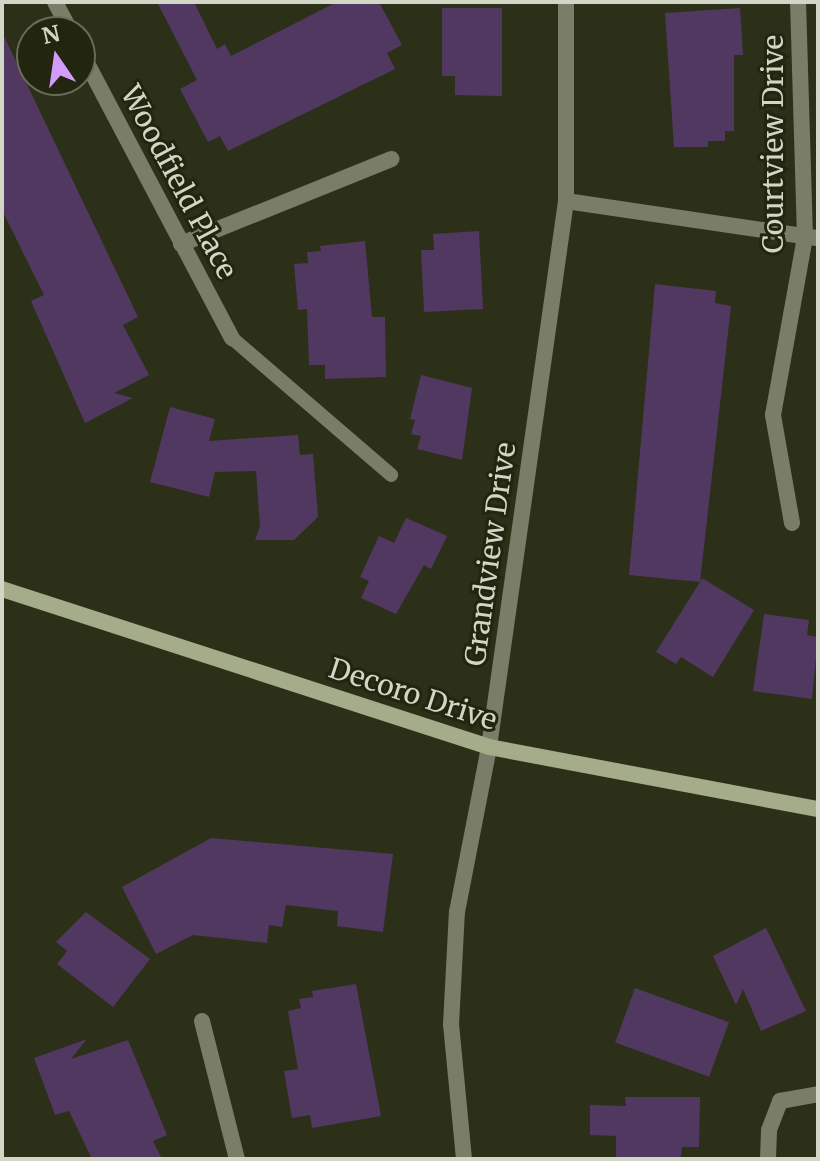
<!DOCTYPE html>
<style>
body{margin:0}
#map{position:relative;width:820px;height:1161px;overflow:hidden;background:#2c3018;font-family:Merriweather,serif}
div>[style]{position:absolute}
.building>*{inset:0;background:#503861;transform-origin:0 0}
.service>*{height:14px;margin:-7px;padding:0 7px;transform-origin:7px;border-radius:7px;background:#7a7e68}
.minor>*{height:16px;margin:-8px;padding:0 8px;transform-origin:8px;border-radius:8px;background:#7a7e68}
.tertiary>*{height:16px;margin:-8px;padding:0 8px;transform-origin:8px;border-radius:8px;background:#7a7e68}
.secondary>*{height:16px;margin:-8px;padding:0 8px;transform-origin:8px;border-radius:8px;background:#a5ac89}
span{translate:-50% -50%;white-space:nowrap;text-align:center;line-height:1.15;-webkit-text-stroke:6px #22260e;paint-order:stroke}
.street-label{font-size:28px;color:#d2d6c7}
.frame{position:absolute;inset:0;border:4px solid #d2d6c7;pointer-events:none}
.north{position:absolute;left:16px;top:16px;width:80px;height:80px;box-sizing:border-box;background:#22260e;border:2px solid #686c58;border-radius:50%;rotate:347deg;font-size:22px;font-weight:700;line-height:32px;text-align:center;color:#d2d6c7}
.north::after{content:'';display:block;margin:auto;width:28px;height:36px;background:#d39cfc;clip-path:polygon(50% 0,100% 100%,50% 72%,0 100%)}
</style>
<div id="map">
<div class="building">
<i style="clip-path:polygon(157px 2px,194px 2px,217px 49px,225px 44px,231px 56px,337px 2px,379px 2px,402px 45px,387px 53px,395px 69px,228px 151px,220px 136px,208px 142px,180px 89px,197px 80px)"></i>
<i style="clip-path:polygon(442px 8px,502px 8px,502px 96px,455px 95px,455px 76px,442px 76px)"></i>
<i style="clip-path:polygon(740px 8px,743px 55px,734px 55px,734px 131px,725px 131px,725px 141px,708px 141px,708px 147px,674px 147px,665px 13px)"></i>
<i style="clip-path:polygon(2px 32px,138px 317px,123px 325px,149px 375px,114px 393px,133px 398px,85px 423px,31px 301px,44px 295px,2px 210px)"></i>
<i style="clip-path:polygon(479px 231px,483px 309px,424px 312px,421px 250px,434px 250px,433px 234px)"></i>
<i style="clip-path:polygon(365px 241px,372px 317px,385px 317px,386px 377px,325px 379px,325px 365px,309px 365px,307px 309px,298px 310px,294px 264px,308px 263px,307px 252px,321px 251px,320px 246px)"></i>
<i style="clip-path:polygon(655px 284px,716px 291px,715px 303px,731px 306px,700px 582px,702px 578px,754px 610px,713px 677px,681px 657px,676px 664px,656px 652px,700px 582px,629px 575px)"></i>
<i style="clip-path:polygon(421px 375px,472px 388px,462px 460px,417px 449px,421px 436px,411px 434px,415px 420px,410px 419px)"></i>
<i style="clip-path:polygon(170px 407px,215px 419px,209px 441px,298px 435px,300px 455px,313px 454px,318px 517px,294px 540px,255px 540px,260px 526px,256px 471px,215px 472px,209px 497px,150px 482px)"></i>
<i style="clip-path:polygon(406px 518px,447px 536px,431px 569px,424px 565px,396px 614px,361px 598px,369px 581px,360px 577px,379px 536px,394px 543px)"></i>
<i style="clip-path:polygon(764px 614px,809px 620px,807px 635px,818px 637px,812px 699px,753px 691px)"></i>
<i style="clip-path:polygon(211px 838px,393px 854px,383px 932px,337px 926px,338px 911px,286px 905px,282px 927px,269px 925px,267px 943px,193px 935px,156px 954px,122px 887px)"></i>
<i style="clip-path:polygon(86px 912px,150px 959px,113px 1007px,57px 964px,67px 951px,56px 942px)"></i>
<i style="clip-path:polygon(766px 928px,806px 1011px,761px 1031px,743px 989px,736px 1005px,713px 956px)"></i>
<i style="clip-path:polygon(356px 984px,381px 1116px,312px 1128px,310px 1115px,292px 1118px,284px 1071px,298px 1069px,288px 1011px,301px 1008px,299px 999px,313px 997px,312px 991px)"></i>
<i style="left:635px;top:988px;width:100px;height:58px;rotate:20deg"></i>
<i style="clip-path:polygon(87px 1039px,71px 1059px,128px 1040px,167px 1135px,153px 1141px,162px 1159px,92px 1159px,69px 1111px,55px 1115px,34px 1058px)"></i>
<i style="clip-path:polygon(625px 1097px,700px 1097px,699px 1147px,682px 1147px,681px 1158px,616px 1159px,616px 1136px,590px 1135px,590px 1105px,626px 1106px)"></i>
</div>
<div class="service">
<i style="left:232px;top:338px;width:210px;rotate:40.7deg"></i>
</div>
<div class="minor">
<i style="left:55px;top:2px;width:34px;rotate:62deg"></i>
<i style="left:80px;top:50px;width:326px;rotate:62.2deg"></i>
<i style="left:566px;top:201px;width:255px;rotate:8.4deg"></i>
<i style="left:181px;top:244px;width:227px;rotate:-22deg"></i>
<i style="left:792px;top:523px;width:110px;rotate:-100deg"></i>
<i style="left:773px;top:415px;width:181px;rotate:-79.8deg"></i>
<i style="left:805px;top:237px;width:235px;rotate:-91.7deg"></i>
<i style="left:202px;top:1021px;width:142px;rotate:75.8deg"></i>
<i style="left:768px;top:1159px;width:29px;rotate:-88deg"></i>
<i style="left:769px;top:1130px;width:31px;rotate:-69deg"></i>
<i style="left:780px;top:1101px;width:39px;rotate:-10deg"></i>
</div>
<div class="tertiary">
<i style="left:464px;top:1159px;width:135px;rotate:-95.5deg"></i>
<i style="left:451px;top:1025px;width:113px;rotate:-87deg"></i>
<i style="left:457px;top:912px;width:168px;rotate:-79deg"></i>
<i style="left:489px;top:747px;width:551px;rotate:-81.97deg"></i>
<i style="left:566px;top:201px;width:199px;rotate:-90deg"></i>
</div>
<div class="secondary">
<i style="left:2px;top:589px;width:512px;rotate:17.97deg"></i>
<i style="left:489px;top:747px;width:335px;rotate:10.7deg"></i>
</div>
<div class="street-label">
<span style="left:773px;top:144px;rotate:-90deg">Courtview Drive</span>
<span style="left:179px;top:182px;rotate:62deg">Woodfield Place</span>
<span style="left:490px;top:554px;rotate:-82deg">Grandview Drive</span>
<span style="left:413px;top:694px;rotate:18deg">Decoro Drive</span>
</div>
<div class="frame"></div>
<div class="north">N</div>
</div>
